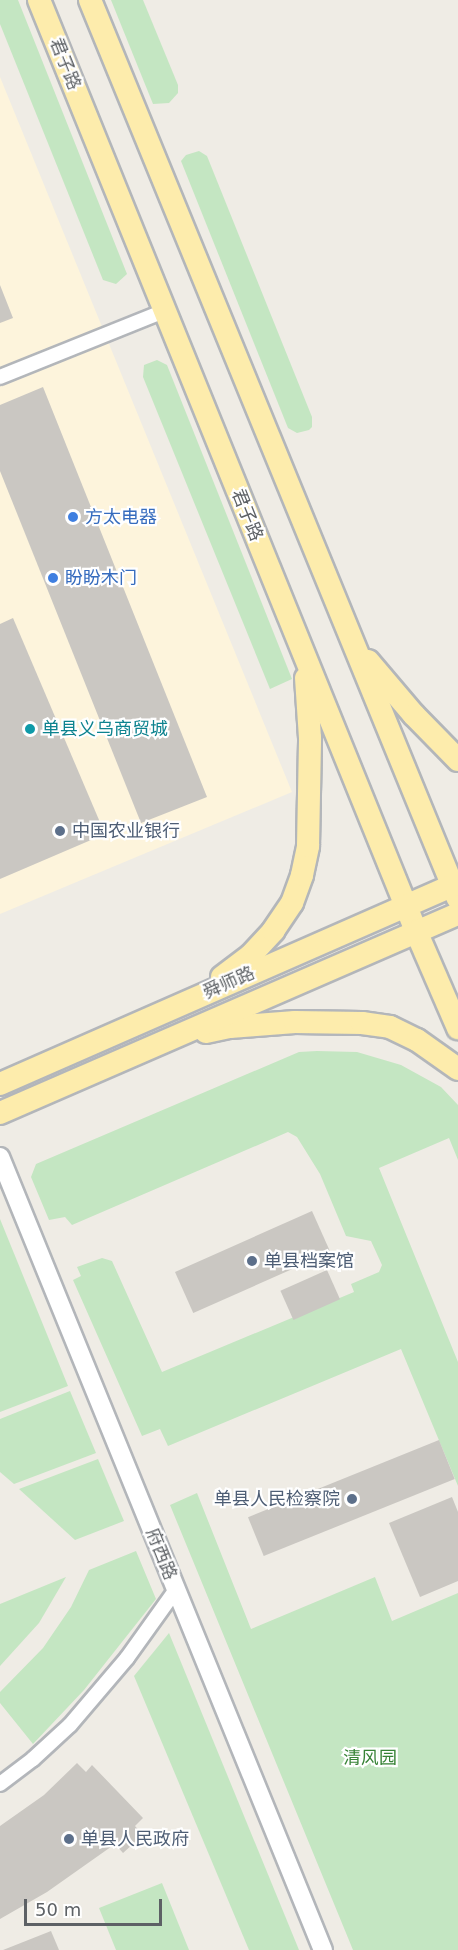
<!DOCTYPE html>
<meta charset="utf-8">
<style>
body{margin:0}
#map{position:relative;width:458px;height:1950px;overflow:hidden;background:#efece5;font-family:"DejaVu Sans","Noto Sans SC",sans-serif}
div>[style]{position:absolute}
.commercial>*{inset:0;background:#fdf4dc}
.green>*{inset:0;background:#c4e6c2}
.building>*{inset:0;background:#cac7c2;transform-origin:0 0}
.roads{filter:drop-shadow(2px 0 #b3b6ba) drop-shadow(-2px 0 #b3b6ba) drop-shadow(0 2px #b3b6ba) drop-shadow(0 -2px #b3b6ba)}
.minor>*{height:14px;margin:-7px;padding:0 7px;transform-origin:7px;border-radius:7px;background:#fff}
.tertiary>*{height:18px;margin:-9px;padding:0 9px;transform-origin:9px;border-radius:9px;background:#fff}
.primary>*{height:22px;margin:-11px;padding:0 11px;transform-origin:11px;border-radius:11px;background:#fdecac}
.dots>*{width:16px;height:16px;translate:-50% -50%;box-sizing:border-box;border:3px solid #fff;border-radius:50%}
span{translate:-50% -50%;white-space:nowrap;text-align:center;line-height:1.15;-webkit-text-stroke:4.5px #fff;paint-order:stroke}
.street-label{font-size:18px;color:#5d6165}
.shop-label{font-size:18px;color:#366cbe}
.left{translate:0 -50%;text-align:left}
.culture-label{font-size:18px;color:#0d838f}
.service-label{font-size:18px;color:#4e5e75}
.right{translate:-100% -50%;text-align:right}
.park-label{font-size:18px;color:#378336}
.scale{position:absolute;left:24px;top:1899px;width:138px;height:27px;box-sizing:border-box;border:3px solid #5d6165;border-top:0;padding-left:8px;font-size:18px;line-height:21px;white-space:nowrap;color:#5d6165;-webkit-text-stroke:4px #fff;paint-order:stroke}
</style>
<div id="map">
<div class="commercial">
<i style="clip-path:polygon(0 77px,292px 792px,0 914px)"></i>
</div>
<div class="green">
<i style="clip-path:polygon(0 0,18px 0,127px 274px,116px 284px,103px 280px,0 24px)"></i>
<i style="clip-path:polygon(111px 0,143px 0,178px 85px,178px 93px,169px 103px,153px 104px)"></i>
<i style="clip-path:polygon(199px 151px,207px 156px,312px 417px,312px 427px,309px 430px,297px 433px,288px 428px,181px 161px,186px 155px)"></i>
<i style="clip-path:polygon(157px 360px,167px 365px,292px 679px,270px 689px,143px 377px,144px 365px)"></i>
<i style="clip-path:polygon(317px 1051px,357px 1052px,401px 1065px,441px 1087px,458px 1105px,458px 1160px,449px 1138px,379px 1168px,458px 1362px,458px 1486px,401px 1349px,168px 1446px,160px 1429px,142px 1436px,73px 1280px,81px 1276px,77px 1267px,102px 1258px,112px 1261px,162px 1372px,354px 1292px,351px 1284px,379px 1272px,382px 1265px,371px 1241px,346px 1236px,320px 1174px,297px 1137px,288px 1132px,72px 1225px,65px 1217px,49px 1220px,31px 1177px,36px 1164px,299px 1052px)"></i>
<i style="clip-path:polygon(0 1219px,68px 1386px,0 1412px)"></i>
<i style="clip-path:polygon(70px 1391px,96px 1453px,14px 1484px,0 1472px,0 1419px)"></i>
<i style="clip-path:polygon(98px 1459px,124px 1521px,75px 1540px,19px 1489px)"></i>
<i style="clip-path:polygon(197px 1493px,251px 1629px,375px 1577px,392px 1621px,458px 1593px,458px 1950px,353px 1950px,170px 1505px)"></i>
<i style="clip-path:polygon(136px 1551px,156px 1599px,84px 1690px,33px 1744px,0 1703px,0 1692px,43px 1648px,71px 1607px,89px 1570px)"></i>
<i style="clip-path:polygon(66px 1577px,39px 1623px,0 1666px,0 1604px)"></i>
<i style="clip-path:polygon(169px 1633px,299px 1950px,249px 1950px,134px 1676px)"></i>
<i style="clip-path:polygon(162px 1883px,189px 1950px,116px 1950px,99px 1908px)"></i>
</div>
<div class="building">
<i style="clip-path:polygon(0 285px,13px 318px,0 323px)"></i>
<i style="clip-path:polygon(43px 387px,207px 797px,141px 823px,0 471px,0 405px)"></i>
<i style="clip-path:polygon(13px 618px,105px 834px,0 879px,0 624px)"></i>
<i style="left:312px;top:1211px;width:45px;height:150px;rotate:66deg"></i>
<i style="left:327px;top:1270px;width:32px;height:51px;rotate:66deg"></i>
<i style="left:439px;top:1440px;width:42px;height:206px;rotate:68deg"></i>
<i style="clip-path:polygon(452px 1497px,458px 1512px,458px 1581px,420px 1597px,389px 1523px)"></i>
<i style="clip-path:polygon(77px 1763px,86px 1772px,92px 1765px,143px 1818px,135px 1826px,143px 1835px,123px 1853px,115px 1844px,47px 1892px,0 1919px,0 1826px,44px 1795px)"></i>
<i style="clip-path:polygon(51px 1931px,59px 1950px,3px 1950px)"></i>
</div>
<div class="roads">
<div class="minor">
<i style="left:0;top:377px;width:177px;rotate:-21.9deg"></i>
<i style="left:0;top:1784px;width:41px;rotate:-37.1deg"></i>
<i style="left:33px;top:1759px;width:50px;rotate:-42.6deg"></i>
<i style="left:70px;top:1725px;width:88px;rotate:-49.6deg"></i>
<i style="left:127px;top:1658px;width:82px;rotate:-54.4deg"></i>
</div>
<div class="tertiary">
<i style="left:0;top:1157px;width:856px;rotate:67.84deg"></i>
</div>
<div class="primary">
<i style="left:39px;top:0;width:1004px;rotate:67.95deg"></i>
<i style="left:416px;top:931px;width:106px;rotate:66.6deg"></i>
<i style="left:90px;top:0;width:971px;rotate:67.74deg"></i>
<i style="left:368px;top:661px;width:71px;rotate:49.6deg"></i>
<i style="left:414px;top:715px;width:63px;rotate:45.6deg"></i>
<i style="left:222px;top:977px;width:36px;rotate:-37deg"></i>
<i style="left:251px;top:955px;width:33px;rotate:-47deg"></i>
<i style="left:273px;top:931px;width:34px;rotate:-56deg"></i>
<i style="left:292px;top:903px;width:30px;rotate:-70deg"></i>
<i style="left:302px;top:875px;width:30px;rotate:-78deg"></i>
<i style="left:308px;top:846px;width:108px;rotate:-88.9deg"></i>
<i style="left:310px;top:738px;width:60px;rotate:-93.8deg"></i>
<i style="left:206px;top:1032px;width:25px;rotate:-12deg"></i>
<i style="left:230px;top:1027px;width:65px;rotate:-4.4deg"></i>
<i style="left:295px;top:1022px;width:67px;rotate:0.9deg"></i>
<i style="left:362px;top:1023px;width:28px;rotate:8deg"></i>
<i style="left:390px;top:1027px;width:30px;rotate:26deg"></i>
<i style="left:417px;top:1040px;width:50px;rotate:35.3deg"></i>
<i style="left:0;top:1084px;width:500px;rotate:-23.69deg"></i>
<i style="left:0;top:1113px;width:499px;rotate:-23.5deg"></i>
</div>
</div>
<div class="dots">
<i style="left:73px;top:517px;background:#3f7fe0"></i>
<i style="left:53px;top:578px;background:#3f7fe0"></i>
<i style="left:30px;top:729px;background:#0f9aa8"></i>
<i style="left:60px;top:831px;background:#5c6f8a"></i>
<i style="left:252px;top:1261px;background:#5c6f8a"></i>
<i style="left:352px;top:1499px;background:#5c6f8a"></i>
<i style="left:69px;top:1839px;background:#5c6f8a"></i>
</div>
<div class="street-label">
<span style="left:65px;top:64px;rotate:68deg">君子路</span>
<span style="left:247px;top:515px;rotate:68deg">君子路</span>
<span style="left:229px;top:983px;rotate:-24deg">舜师路</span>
<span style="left:161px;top:1554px;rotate:68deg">府西路</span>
</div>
<div class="shop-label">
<span class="left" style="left:85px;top:517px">方太电器</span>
<span class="left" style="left:65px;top:578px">盼盼木门</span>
</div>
<div class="culture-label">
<span class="left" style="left:42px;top:729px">单县义乌商贸城</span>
</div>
<div class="service-label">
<span class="left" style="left:72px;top:831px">中国农业银行</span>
<span class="left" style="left:264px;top:1261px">单县档案馆</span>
<span class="right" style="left:340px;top:1499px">单县人民检察院</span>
<span class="left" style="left:81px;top:1839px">单县人民政府</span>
</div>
<div class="park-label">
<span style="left:370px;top:1758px">清风园</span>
</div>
<div class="scale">50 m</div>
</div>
